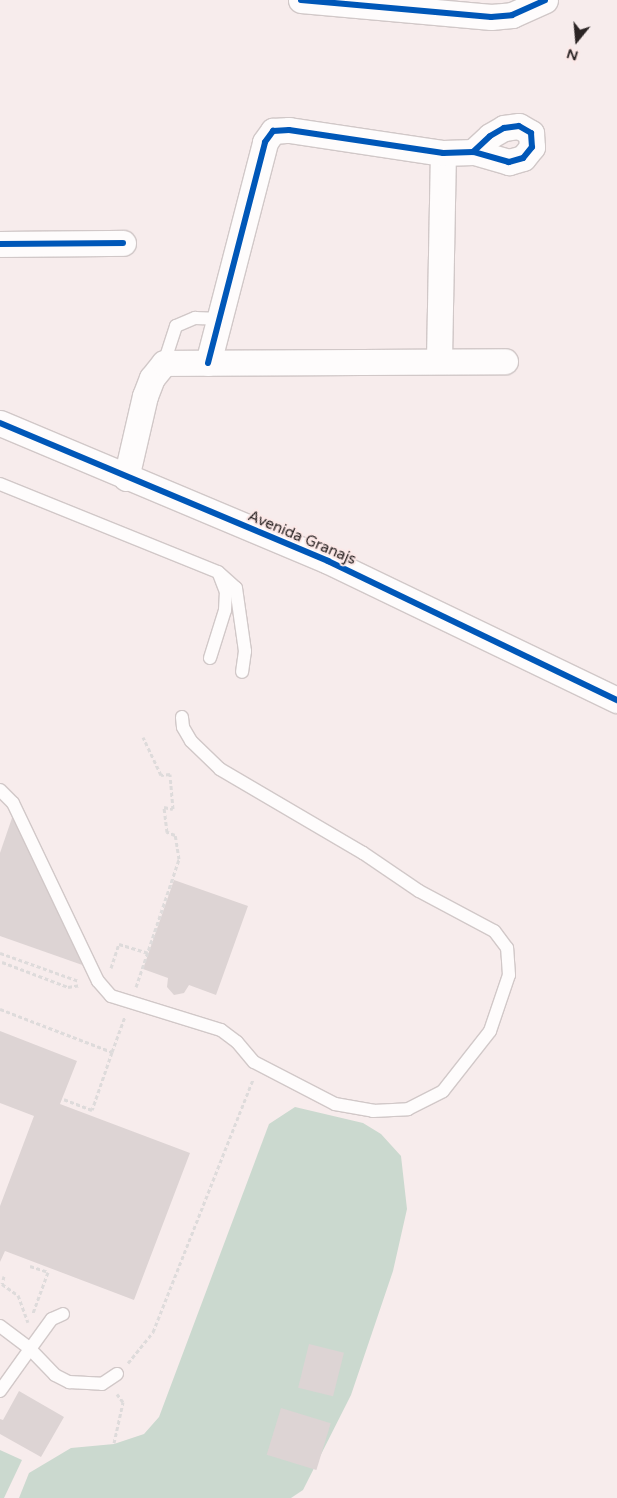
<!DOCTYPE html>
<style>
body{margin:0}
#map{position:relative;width:617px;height:1498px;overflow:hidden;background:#f7ecec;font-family:"Varela Round",sans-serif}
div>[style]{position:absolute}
.green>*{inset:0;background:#cbd9cf}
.building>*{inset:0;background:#ddd4d4;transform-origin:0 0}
.path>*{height:3px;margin-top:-1.5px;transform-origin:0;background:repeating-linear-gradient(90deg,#dedbdb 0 4px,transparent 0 6.5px)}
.roads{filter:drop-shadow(1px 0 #d1c8c8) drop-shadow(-1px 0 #d1c8c8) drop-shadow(0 1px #d1c8c8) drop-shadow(0 -1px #d1c8c8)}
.lane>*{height:12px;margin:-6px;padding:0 6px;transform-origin:6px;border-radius:6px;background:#fefcfc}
.street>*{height:25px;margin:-12.5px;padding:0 12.5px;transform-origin:12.5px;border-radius:12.5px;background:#fefcfc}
.cycleway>*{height:6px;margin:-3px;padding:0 3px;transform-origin:3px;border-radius:3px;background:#0057b8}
span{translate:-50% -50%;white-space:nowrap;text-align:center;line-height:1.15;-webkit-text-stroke:4px #fce8e7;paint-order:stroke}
.street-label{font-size:15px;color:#2b2424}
.north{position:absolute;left:552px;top:15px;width:50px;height:50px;-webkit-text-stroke:4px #fce8e7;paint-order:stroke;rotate:197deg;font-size:14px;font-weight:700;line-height:20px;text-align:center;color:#2b2424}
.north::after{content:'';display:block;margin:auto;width:18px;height:22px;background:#2b2424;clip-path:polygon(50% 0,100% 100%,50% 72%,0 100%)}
</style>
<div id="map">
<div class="green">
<i style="clip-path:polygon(295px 1107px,363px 1123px,381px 1134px,401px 1156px,407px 1209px,393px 1271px,351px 1395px,303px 1490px,291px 1498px,19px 1498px,29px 1473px,71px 1448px,114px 1444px,144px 1434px,159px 1417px,269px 1124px)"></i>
<i style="clip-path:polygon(0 1450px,22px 1460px,4px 1498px,0 1498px)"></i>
</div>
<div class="building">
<i style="clip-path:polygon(13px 815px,88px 967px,0 936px,0 853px)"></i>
<i style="clip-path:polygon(174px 880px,248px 906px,216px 995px,189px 985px,184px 993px,174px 995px,167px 987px,168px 978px,143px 969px)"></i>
<i style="clip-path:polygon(0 1031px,77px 1061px,60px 1104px,190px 1153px,134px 1300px,5px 1251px,0 1262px,0 1206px,34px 1116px,0 1103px)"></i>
<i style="left:309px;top:1344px;width:36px;height:45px;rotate:14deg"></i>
<i style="clip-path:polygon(19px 1391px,64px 1417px,41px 1457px,0 1434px,0 1419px,3px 1420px)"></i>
<i style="left:281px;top:1408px;width:52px;height:49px;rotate:17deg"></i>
</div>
<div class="path">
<i style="left:0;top:953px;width:84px;rotate:19.5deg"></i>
<i style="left:2px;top:962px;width:71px;rotate:20.7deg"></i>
<i style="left:68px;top:987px;width:13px;rotate:-9deg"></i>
<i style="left:111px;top:968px;width:25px;rotate:-72deg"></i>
<i style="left:119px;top:944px;width:30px;rotate:17deg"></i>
<i style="left:136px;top:987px;width:135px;rotate:-71.4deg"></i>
<i style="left:179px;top:859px;width:24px;rotate:-99deg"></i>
<i style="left:175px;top:835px;width:9px;rotate:-159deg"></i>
<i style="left:167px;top:832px;width:25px;rotate:-97deg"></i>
<i style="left:164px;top:807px;width:9px;rotate:13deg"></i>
<i style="left:173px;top:809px;width:35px;rotate:-95deg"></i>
<i style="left:170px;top:774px;width:9px;rotate:174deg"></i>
<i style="left:161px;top:775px;width:42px;rotate:-115.3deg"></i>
<i style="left:0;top:1009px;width:120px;rotate:21deg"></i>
<i style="left:112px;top:1052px;width:61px;rotate:109deg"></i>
<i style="left:92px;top:1110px;width:30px;rotate:-159deg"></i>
<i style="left:112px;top:1052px;width:37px;rotate:-70deg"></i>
<i style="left:30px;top:1266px;width:19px;rotate:18deg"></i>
<i style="left:48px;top:1272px;width:44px;rotate:110.1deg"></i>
<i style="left:4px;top:1276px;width:8px;rotate:104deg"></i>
<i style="left:2px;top:1284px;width:19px;rotate:35deg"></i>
<i style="left:18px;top:1295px;width:29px;rotate:70deg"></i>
<i style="left:128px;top:1363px;width:40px;rotate:-51deg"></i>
<i style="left:153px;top:1332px;width:271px;rotate:-68.4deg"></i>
<i style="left:114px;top:1443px;width:42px;rotate:-77.6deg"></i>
<i style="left:123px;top:1402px;width:10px;rotate:-127deg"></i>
</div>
<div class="roads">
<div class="lane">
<i style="left:164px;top:363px;width:39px;rotate:-72deg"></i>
<i style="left:176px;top:326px;width:21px;rotate:-23deg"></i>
<i style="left:195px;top:318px;width:25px;rotate:2deg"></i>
<i style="left:0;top:484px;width:235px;rotate:22deg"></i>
<i style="left:218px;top:572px;width:24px;rotate:42deg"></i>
<i style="left:236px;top:588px;width:64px;rotate:81.9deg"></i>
<i style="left:245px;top:651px;width:21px;rotate:98deg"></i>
<i style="left:210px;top:658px;width:50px;rotate:-72.6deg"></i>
<i style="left:225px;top:610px;width:18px;rotate:-87deg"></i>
<i style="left:226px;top:592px;width:19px;rotate:-111deg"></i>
<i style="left:0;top:790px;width:18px;rotate:45deg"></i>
<i style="left:13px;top:803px;width:197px;rotate:64.5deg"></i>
<i style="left:98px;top:981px;width:20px;rotate:49deg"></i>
<i style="left:111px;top:996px;width:115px;rotate:17.2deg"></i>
<i style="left:221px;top:1030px;width:20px;rotate:37deg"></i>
<i style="left:237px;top:1042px;width:26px;rotate:50deg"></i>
<i style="left:254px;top:1062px;width:91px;rotate:27.4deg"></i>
<i style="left:335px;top:1104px;width:39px;rotate:10deg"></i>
<i style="left:373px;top:1111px;width:35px;rotate:-3deg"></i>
<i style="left:408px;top:1109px;width:39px;rotate:-27deg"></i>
<i style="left:443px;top:1091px;width:76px;rotate:-51.9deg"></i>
<i style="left:490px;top:1031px;width:59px;rotate:-71.3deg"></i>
<i style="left:509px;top:975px;width:27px;rotate:-94deg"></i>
<i style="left:507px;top:948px;width:21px;rotate:-127deg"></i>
<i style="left:494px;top:931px;width:85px;rotate:-151.9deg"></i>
<i style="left:419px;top:891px;width:68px;rotate:-145.8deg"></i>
<i style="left:363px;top:853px;width:166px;rotate:-149.6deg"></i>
<i style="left:220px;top:769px;width:40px;rotate:-136deg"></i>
<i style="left:191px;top:741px;width:16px;rotate:-120deg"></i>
<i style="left:183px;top:727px;width:10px;rotate:-96deg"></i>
<i style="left:0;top:1326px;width:38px;rotate:37deg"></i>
<i style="left:30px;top:1349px;width:37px;rotate:-54deg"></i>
<i style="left:52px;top:1319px;width:12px;rotate:-24deg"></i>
<i style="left:0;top:1391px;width:52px;rotate:-54.5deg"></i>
<i style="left:30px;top:1349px;width:36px;rotate:46deg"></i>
<i style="left:55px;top:1375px;width:16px;rotate:27deg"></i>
<i style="left:69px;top:1382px;width:33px;rotate:3deg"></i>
<i style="left:102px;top:1384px;width:18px;rotate:-34deg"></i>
</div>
<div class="street">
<i style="left:301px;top:0;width:191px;rotate:5.1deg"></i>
<i style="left:491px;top:17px;width:21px;rotate:-5deg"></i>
<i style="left:512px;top:15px;width:36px;rotate:-24deg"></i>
<i style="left:0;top:244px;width:123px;rotate:-0.5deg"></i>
<i style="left:439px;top:359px;width:206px;rotate:-88.9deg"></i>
<i style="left:208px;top:363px;width:228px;rotate:-75.5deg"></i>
<i style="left:265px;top:142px;width:14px;rotate:-54deg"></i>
<i style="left:273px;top:131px;width:16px;rotate:-4deg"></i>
<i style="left:289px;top:130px;width:156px;rotate:8.5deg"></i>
<i style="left:443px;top:153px;width:30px;rotate:-2deg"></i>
<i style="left:473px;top:152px;width:23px;rotate:-43deg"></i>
<i style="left:490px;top:136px;width:16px;rotate:-30deg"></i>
<i style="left:504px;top:128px;width:15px;rotate:-8deg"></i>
<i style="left:519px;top:126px;width:14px;rotate:30deg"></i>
<i style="left:531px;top:133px;width:14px;rotate:86deg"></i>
<i style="left:532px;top:147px;width:14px;rotate:129deg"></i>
<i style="left:523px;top:158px;width:15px;rotate:164deg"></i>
<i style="left:509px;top:162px;width:37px;rotate:-164deg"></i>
<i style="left:0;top:423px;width:356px;rotate:22.8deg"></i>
<i style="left:328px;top:561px;width:321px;rotate:25.7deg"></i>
<i style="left:126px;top:478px;width:84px;rotate:-77deg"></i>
<i style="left:145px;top:396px;width:19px;rotate:-69deg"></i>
<i style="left:152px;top:378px;width:19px;rotate:-51deg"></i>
<i style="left:164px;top:363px;width:341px;rotate:-0.3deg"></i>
</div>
</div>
<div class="cycleway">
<i style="left:301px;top:0;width:191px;rotate:5.1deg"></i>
<i style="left:491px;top:17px;width:21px;rotate:-5deg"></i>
<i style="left:512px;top:15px;width:36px;rotate:-24deg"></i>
<i style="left:0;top:244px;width:123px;rotate:-0.5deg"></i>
<i style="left:208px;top:363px;width:228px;rotate:-75.5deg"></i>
<i style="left:265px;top:142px;width:14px;rotate:-54deg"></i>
<i style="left:273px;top:131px;width:16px;rotate:-4deg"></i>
<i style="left:289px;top:130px;width:156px;rotate:8.5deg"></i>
<i style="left:443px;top:153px;width:30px;rotate:-2deg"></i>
<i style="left:473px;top:152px;width:23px;rotate:-43deg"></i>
<i style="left:490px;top:136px;width:16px;rotate:-30deg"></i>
<i style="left:504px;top:128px;width:15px;rotate:-8deg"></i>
<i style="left:519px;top:126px;width:14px;rotate:30deg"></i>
<i style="left:531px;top:133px;width:14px;rotate:86deg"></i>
<i style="left:532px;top:147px;width:14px;rotate:129deg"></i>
<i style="left:523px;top:158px;width:15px;rotate:164deg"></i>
<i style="left:509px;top:162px;width:37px;rotate:-164deg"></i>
<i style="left:0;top:423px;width:356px;rotate:22.8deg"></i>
<i style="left:328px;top:561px;width:321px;rotate:25.7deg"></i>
</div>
<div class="street-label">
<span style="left:302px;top:538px;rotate:23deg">Avenida Granajs</span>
</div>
<div class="north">N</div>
</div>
